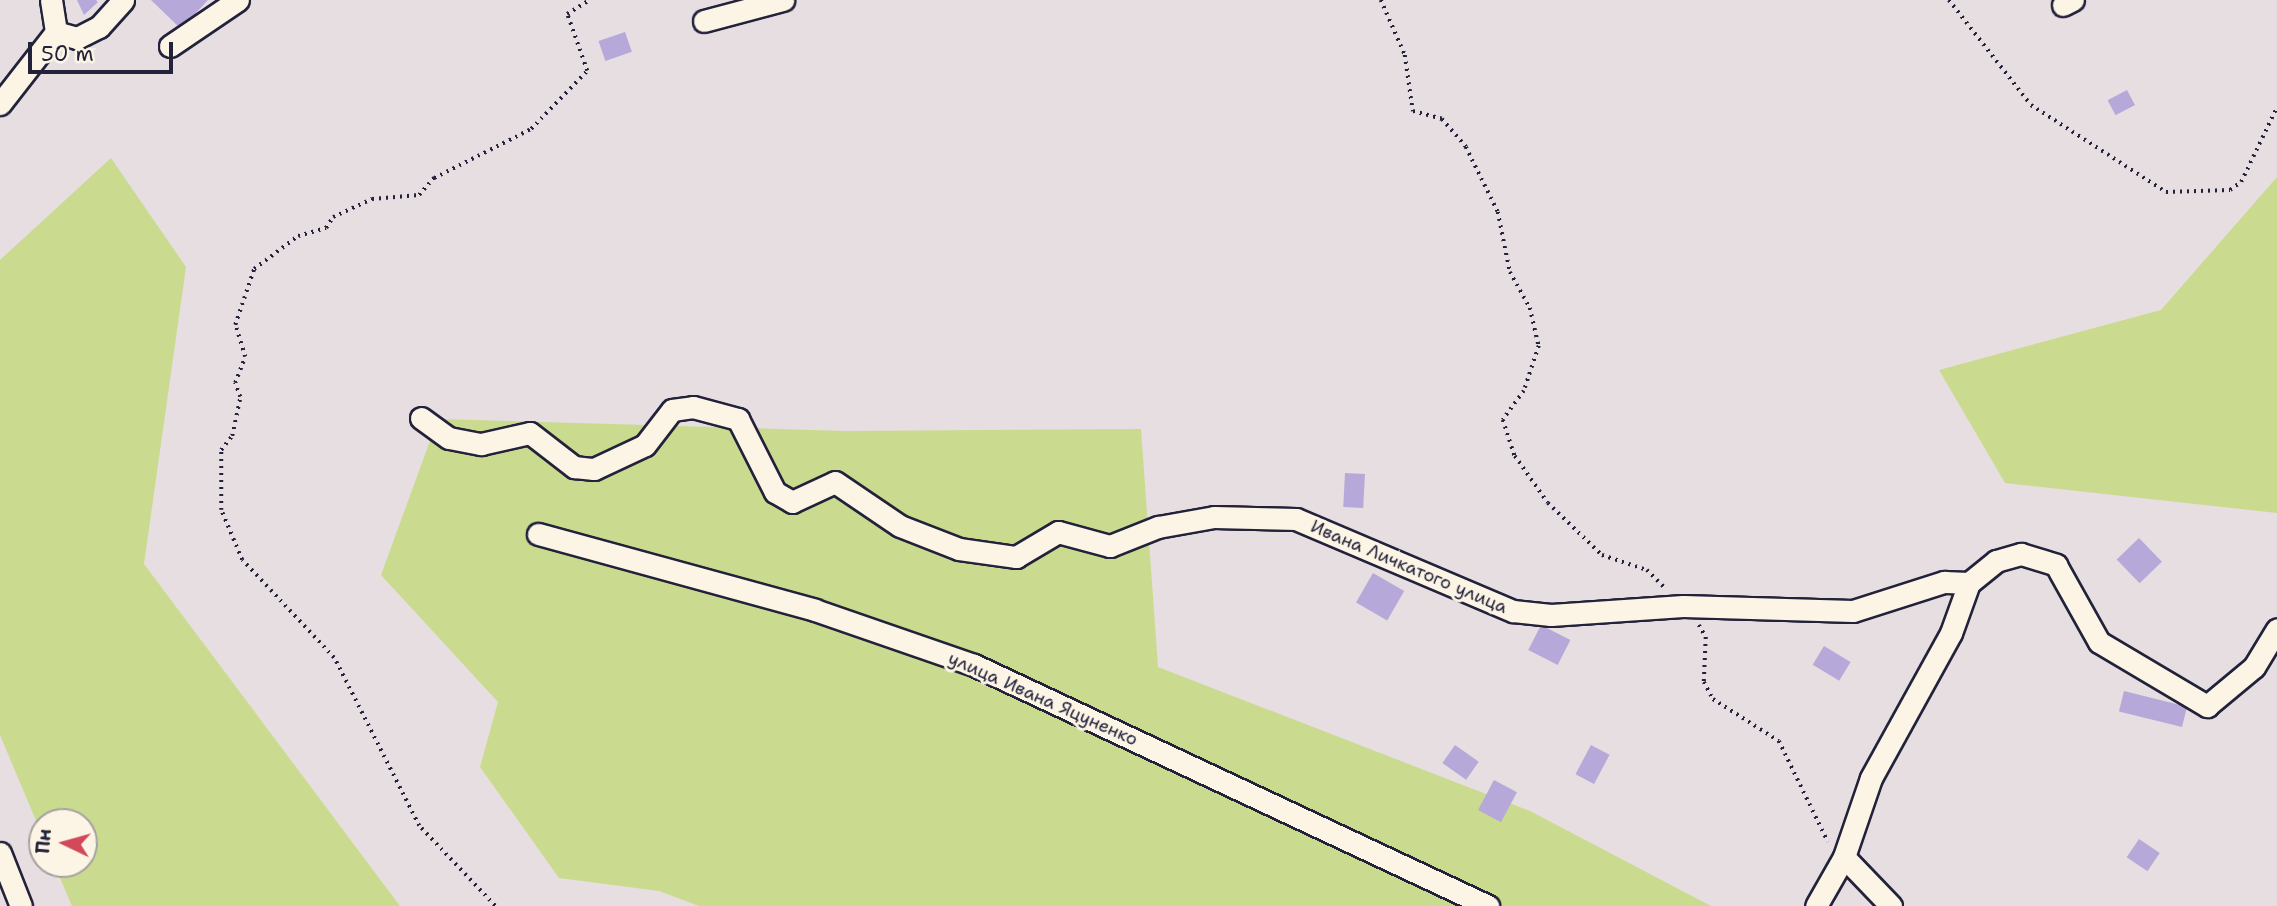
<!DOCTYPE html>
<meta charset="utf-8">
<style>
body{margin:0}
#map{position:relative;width:2277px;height:906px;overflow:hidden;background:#e7dee1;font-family:"Shantell Sans",sans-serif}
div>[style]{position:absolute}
.green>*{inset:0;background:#cadb8f}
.building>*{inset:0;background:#b6a9d9;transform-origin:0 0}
.path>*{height:3.5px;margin-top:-1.75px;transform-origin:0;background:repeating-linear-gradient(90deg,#22223b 0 2px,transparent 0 7px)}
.roads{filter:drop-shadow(2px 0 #22223b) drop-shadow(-2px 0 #22223b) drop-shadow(0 2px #22223b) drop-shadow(0 -2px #22223b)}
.minor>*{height:21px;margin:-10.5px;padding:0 10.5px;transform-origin:10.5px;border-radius:10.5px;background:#fcf5e5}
span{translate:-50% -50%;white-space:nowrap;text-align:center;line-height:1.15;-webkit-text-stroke:6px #fcf5e5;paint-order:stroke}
.street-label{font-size:18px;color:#22223b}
.north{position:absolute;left:28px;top:808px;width:70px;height:70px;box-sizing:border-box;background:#fcf5e5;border:2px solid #a5a1a1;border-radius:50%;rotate:275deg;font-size:19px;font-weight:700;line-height:28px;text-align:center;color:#22223b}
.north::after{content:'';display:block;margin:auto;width:24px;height:32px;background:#d1495b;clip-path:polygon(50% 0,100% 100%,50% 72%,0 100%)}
.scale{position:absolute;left:28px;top:42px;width:145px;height:32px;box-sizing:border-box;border:4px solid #22223b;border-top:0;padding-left:9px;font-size:21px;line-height:24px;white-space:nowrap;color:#22223b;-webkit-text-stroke:5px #fcf5e5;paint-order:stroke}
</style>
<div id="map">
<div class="green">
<i style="clip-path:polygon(111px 158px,186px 267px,144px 564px,400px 906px,72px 906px,54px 864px,84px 864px,84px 822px,42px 822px,42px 835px,0 735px,0 260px)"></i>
<i style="clip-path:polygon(2277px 177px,2277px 513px,2005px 483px,1939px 370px,2161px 310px)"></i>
<i style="clip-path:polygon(438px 419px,845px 431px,1141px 429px,1158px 667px,1530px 811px,1711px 906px,699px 906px,659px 891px,559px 878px,480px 767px,498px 702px,381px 575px)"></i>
</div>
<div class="building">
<i style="clip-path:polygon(77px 0,96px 0,98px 2px,84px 15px)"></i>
<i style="clip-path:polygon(151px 0,208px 0,181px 29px)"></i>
<i style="left:625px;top:32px;width:21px;height:28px;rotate:71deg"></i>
<i style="left:2127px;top:90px;width:17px;height:22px;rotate:62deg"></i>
<i style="left:1345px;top:473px;width:20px;height:34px;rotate:3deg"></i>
<i style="left:2139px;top:538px;width:33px;height:31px;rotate:46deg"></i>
<i style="left:1373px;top:573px;width:36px;height:34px;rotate:30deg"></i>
<i style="left:1541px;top:625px;width:33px;height:28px;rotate:27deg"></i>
<i style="left:1824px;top:646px;width:31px;height:22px;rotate:31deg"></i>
<i style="left:2124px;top:691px;width:65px;height:21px;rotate:14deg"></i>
<i style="left:1455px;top:745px;width:29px;height:22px;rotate:35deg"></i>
<i style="left:1591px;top:745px;width:21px;height:33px;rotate:28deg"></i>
<i style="left:1494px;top:780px;width:26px;height:34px;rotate:28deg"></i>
<i style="left:2139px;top:839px;width:25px;height:22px;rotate:34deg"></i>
</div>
<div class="path">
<i style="left:1381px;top:0;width:60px;rotate:66.4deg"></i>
<i style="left:1405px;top:55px;width:57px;rotate:81.9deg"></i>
<i style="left:1413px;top:111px;width:30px;rotate:15deg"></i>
<i style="left:1442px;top:119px;width:37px;rotate:49deg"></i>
<i style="left:1466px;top:147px;width:72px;rotate:63.8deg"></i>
<i style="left:1498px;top:212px;width:61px;rotate:78.7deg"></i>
<i style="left:1510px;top:272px;width:41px;rotate:60.9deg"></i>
<i style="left:1530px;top:308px;width:39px;rotate:77deg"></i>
<i style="left:1539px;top:346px;width:47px;rotate:108.4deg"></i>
<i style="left:1524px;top:391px;width:36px;rotate:126deg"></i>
<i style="left:1503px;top:420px;width:38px;rotate:72deg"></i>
<i style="left:1515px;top:456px;width:57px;rotate:54.9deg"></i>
<i style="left:1548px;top:503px;width:75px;rotate:43.9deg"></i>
<i style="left:1602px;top:555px;width:47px;rotate:18.4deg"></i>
<i style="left:1647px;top:570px;width:27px;rotate:45deg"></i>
<i style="left:1949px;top:0;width:133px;rotate:52deg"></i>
<i style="left:2031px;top:105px;width:161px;rotate:32.8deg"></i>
<i style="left:2166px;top:192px;width:64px;rotate:-1.8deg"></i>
<i style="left:2230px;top:190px;width:14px;rotate:-36deg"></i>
<i style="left:2241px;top:182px;width:83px;rotate:-64.4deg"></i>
<i style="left:1699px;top:625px;width:14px;rotate:60deg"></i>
<i style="left:1706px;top:637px;width:45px;rotate:92.5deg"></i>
<i style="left:1704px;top:682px;width:19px;rotate:62deg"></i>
<i style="left:1713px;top:699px;width:78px;rotate:32.5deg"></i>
<i style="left:1779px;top:741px;width:112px;rotate:64.1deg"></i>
<i style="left:495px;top:906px;width:110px;rotate:-133.5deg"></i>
<i style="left:419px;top:826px;width:188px;rotate:-116.8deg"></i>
<i style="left:334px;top:658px;width:134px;rotate:-133.2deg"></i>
<i style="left:242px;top:560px;width:54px;rotate:-112.8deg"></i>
<i style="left:221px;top:510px;width:60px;rotate:-90deg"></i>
<i style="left:221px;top:450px;width:18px;rotate:-52deg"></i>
<i style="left:232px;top:436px;width:40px;rotate:-78deg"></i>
<i style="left:240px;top:397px;width:15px;rotate:-110deg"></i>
<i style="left:235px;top:383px;width:28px;rotate:-69deg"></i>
<i style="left:245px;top:357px;width:34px;rotate:-107deg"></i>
<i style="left:235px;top:325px;width:59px;rotate:-71.3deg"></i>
<i style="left:254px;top:269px;width:55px;rotate:-36.9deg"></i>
<i style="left:298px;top:236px;width:29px;rotate:-16deg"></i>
<i style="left:326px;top:228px;width:13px;rotate:-58deg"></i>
<i style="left:333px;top:217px;width:43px;rotate:-24.8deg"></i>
<i style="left:372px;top:199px;width:47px;rotate:-4.9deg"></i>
<i style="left:419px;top:195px;width:23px;rotate:-49deg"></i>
<i style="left:434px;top:178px;width:109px;rotate:-26.8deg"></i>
<i style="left:531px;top:129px;width:81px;rotate:-46deg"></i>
<i style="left:587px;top:71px;width:60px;rotate:-109.3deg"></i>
<i style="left:567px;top:14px;width:26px;rotate:-32deg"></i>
</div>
<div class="roads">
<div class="minor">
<i style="left:51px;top:0;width:32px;rotate:81deg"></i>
<i style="left:56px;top:32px;width:22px;rotate:16deg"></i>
<i style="left:77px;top:38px;width:25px;rotate:-27deg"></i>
<i style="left:99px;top:27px;width:36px;rotate:-48deg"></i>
<i style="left:2063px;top:5px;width:11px;rotate:-27deg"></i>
<i style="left:704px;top:21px;width:82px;rotate:-14.9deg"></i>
<i style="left:170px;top:46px;width:82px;rotate:-34.1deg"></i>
<i style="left:0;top:104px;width:91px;rotate:-52.1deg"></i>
<i style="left:421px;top:418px;width:34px;rotate:36deg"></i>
<i style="left:449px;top:438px;width:33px;rotate:11deg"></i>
<i style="left:481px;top:444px;width:50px;rotate:-12.7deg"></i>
<i style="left:530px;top:433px;width:56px;rotate:37.7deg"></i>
<i style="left:574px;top:467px;width:20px;rotate:6deg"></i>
<i style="left:594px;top:469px;width:56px;rotate:-25.2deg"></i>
<i style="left:645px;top:445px;width:44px;rotate:-52.4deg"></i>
<i style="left:672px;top:410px;width:21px;rotate:-8deg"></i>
<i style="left:693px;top:407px;width:47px;rotate:14.9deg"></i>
<i style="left:738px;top:419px;width:82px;rotate:63.1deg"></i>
<i style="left:775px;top:492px;width:20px;rotate:30deg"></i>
<i style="left:792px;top:502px;width:47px;rotate:-24.9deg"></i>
<i style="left:835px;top:482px;width:78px;rotate:34.1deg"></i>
<i style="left:900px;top:526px;width:63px;rotate:21.3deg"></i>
<i style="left:959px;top:549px;width:58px;rotate:8deg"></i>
<i style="left:1016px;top:557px;width:49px;rotate:-30.8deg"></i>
<i style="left:1058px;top:532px;width:54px;rotate:15.1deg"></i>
<i style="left:1110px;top:546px;width:52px;rotate:-21.6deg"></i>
<i style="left:1158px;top:527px;width:57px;rotate:-10.1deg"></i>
<i style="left:1214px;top:517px;width:82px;rotate:1.4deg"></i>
<i style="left:1296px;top:519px;width:236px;rotate:23deg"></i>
<i style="left:1513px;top:611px;width:38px;rotate:6deg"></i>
<i style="left:1551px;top:615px;width:132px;rotate:-3.9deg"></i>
<i style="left:1683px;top:606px;width:170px;rotate:1.7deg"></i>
<i style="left:1853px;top:611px;width:96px;rotate:-17.7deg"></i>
<i style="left:1944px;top:582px;width:25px;rotate:2deg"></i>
<i style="left:1969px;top:583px;width:53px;rotate:109.8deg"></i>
<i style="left:1951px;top:633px;width:166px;rotate:118.9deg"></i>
<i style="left:1871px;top:778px;width:83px;rotate:108.9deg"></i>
<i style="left:1844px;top:857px;width:56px;rotate:119.7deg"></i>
<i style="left:538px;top:534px;width:287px;rotate:15.3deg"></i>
<i style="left:815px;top:610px;width:168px;rotate:19.1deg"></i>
<i style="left:974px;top:665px;width:568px;rotate:25.12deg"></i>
<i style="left:1969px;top:583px;width:35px;rotate:-39deg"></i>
<i style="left:1996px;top:561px;width:26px;rotate:-16deg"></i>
<i style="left:2021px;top:554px;width:37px;rotate:17deg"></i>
<i style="left:2056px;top:565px;width:88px;rotate:60.8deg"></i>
<i style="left:2099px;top:642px;width:126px;rotate:30.7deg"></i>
<i style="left:2207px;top:706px;width:61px;rotate:-39.7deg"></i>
<i style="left:2254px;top:667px;width:44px;rotate:-58.8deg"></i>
<i style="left:0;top:853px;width:57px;rotate:68.4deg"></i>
<i style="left:1844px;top:857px;width:68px;rotate:46.2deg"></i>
</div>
</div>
<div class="street-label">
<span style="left:1409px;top:567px;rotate:23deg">Ивана Личкатого улица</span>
<span style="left:1043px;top:699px;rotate:24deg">улица Ивана Яцуненко</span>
</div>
<div class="north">Пн</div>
<div class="scale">50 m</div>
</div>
